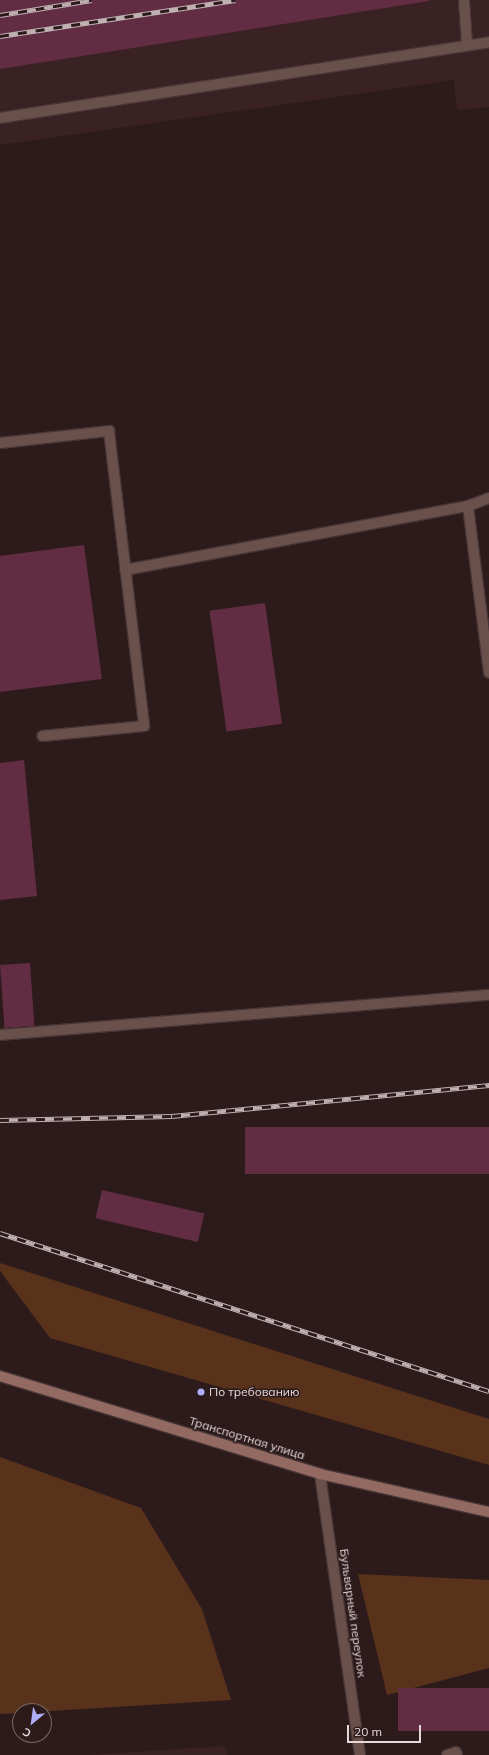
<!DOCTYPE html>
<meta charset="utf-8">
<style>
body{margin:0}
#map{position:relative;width:489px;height:1755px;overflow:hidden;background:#2d1b1c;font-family:Mulish,sans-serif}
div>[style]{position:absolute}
.built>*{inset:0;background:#3a2123}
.green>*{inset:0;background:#59321b}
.building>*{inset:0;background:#622d43;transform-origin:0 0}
.roads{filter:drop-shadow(1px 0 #473536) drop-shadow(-1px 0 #473536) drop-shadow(0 1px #473536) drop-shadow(0 -1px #473536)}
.service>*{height:10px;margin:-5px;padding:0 5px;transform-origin:5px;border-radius:5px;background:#6a504b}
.secondary>*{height:10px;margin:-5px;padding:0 5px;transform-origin:5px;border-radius:5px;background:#936a62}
.rail>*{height:4.5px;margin-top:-2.25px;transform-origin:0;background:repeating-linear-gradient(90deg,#2d1b1c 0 9px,#bfb1b2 0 18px);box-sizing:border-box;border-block:1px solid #bfb1b2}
.dots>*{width:11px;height:11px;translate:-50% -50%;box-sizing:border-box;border:2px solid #2d1b1c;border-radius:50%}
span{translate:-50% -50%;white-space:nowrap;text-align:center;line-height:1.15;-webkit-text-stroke:3px #2d1b1c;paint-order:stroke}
.poi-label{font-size:12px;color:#e5d8d9}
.left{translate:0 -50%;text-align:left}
.street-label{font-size:12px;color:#e5d8d9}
.north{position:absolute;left:12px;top:1703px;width:40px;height:40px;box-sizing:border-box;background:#2d1b1c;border:1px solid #776768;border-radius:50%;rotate:209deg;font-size:11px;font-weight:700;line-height:16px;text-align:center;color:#e5d8d9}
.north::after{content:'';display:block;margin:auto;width:14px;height:18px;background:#aeaefb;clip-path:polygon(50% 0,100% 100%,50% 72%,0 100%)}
.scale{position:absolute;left:347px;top:1725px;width:74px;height:18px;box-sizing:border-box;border:2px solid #e5d8d9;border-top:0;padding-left:5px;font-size:12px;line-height:14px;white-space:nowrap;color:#e5d8d9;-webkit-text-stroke:3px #2d1b1c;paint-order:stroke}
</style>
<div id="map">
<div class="built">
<i style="clip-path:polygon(0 0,489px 0,489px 107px,457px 110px,454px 80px,0 145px)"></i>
<i style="clip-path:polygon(225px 1746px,227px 1755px,89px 1755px)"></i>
</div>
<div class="green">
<i style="clip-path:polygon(0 1263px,489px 1419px,489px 1465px,50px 1338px,0 1271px)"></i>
<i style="clip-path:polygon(0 1457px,141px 1508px,202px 1609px,231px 1700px,0 1714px)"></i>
<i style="clip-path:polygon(358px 1574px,489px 1580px,489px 1668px,387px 1695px)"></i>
</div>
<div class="building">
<i style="clip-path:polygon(0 0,429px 0,429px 1px,0 69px)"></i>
<i style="clip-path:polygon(84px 545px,102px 679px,0 692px,0 556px)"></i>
<i style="left:265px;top:603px;width:122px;height:56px;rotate:82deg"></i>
<i style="clip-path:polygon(24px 760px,37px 896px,0 900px,0 763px)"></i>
<i style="left:30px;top:963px;width:63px;height:30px;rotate:86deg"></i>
<i style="left:489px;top:1127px;width:47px;height:244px;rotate:90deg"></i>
<i style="left:102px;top:1190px;width:105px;height:29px;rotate:13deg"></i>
<i style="left:489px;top:1688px;width:43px;height:91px;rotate:90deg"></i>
</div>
<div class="roads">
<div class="service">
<i style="left:464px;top:0;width:45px;rotate:86.2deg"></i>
<i style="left:0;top:118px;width:495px;rotate:-8.8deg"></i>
<i style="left:0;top:443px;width:110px;rotate:-6.3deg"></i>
<i style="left:109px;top:431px;width:297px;rotate:83.2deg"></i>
<i style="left:144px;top:726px;width:102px;rotate:174.4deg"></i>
<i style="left:468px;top:506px;width:22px;rotate:-21deg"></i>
<i style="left:125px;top:570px;width:349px;rotate:-10.6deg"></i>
<i style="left:468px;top:506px;width:168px;rotate:82.8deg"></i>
<i style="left:0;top:1035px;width:491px;rotate:-4.7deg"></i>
<i style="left:320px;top:1474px;width:284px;rotate:81.9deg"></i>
<i style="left:447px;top:1755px;width:9px;rotate:-18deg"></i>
<i style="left:456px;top:1752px;width:3px;rotate:72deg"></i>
</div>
<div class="secondary">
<i style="left:0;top:1376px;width:335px;rotate:17deg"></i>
<i style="left:320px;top:1474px;width:173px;rotate:12.7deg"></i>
</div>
</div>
<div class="rail">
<i style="left:0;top:15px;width:93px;rotate:-9.3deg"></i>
<i style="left:0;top:36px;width:238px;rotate:-8.7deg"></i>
<i style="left:0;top:1120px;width:172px;rotate:-1.3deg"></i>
<i style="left:172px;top:1116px;width:319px;rotate:-5.6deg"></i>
<i style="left:0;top:1233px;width:514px;rotate:17.91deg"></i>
</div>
<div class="dots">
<i style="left:201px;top:1392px;background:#aeaefb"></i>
</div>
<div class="poi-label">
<span class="left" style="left:209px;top:1392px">По требованию</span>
</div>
<div class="street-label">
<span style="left:247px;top:1438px;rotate:17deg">Транспортная улица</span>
<span style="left:353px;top:1613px;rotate:82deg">Бульварный переулок</span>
</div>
<div class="north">С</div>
<div class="scale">20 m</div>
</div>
